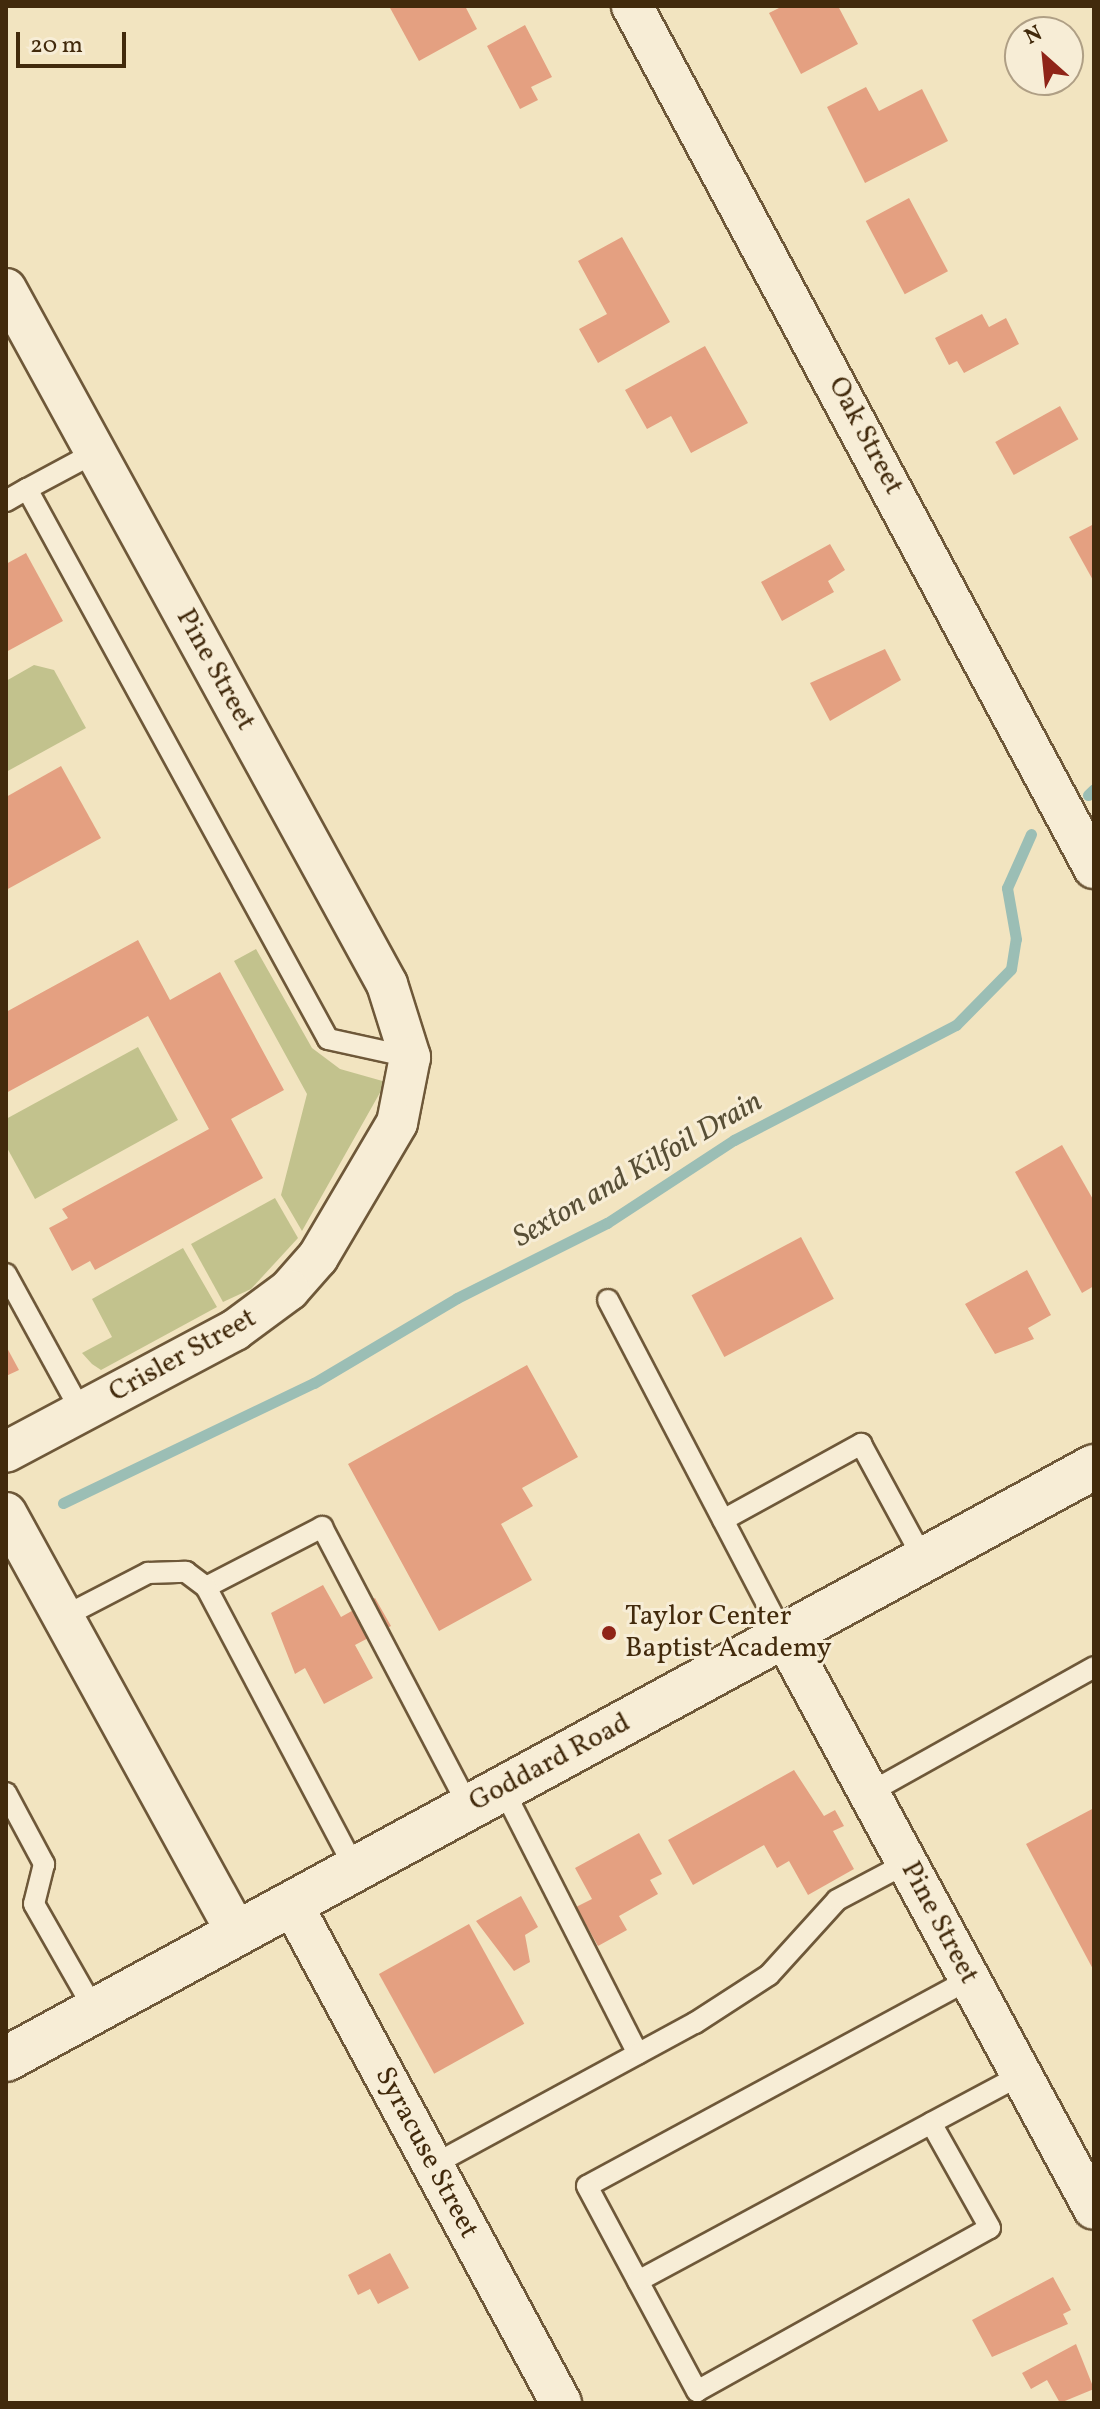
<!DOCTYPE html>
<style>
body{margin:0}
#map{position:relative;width:1100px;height:2409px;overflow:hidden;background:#f2e4c0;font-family:Vollkorn,serif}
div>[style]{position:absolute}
.green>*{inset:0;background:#c2c28d}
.stream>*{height:11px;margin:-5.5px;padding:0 5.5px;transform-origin:5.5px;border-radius:5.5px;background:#9bbeb5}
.building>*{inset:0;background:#e4a081;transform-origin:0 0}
.roads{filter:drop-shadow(2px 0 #6e5839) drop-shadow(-2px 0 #6e5839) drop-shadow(0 2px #6e5839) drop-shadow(0 -2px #6e5839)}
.service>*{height:20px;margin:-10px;padding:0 10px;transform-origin:10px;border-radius:10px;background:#f7edd6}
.minor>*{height:40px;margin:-20px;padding:0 20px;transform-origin:20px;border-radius:20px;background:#f7edd6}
.secondary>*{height:44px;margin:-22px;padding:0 22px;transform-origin:22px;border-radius:22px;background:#f7edd6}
.dots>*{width:22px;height:22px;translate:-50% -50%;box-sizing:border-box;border:4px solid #f7edd6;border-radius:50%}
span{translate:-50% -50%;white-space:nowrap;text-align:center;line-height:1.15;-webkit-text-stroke:6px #f7edd6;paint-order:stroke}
.street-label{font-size:28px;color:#422a0c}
.poi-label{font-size:28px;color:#422a0c}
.left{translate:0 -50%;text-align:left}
.water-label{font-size:30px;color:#584f36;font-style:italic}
.frame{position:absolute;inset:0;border:8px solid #422a0c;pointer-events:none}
.north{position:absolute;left:1004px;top:16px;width:80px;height:80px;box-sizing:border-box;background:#f7edd6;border:2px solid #af9f85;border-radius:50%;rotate:333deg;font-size:22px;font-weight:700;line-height:32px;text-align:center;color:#422a0c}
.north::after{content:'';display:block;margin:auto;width:28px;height:36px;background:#8f2418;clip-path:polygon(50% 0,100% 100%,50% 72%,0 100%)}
.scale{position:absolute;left:16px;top:32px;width:110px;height:36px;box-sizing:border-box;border:4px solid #422a0c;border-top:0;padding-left:10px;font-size:24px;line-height:28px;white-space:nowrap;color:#422a0c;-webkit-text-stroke:6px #f7edd6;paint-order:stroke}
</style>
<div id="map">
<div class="green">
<i style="clip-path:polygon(34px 665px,54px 670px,86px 728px,6px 772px,6px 681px)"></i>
<i style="clip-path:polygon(256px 949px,312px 1048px,340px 1069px,386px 1082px,302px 1231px,281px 1195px,307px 1094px,234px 961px)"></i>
<i style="clip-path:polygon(138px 1047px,178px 1120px,35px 1199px,6px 1146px,6px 1119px)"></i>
<i style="clip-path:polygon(275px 1198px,298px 1238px,251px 1289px,223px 1302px,191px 1244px)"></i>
<i style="clip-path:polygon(183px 1248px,217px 1307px,101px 1370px,92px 1364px,82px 1353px,112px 1337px,92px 1299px)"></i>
</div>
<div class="stream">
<i style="left:1088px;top:795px;width:8px;rotate:-45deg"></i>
<i style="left:63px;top:1503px;width:278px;rotate:-25.6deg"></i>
<i style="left:314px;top:1383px;width:166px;rotate:-30.7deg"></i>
<i style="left:457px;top:1298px;width:168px;rotate:-26.6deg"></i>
<i style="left:607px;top:1223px;width:152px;rotate:-33.2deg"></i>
<i style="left:734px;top:1140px;width:250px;rotate:-27.4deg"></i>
<i style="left:956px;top:1025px;width:78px;rotate:-45.5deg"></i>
<i style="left:1011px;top:969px;width:30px;rotate:-81deg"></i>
<i style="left:1016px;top:939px;width:52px;rotate:-100deg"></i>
<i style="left:1007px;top:888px;width:59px;rotate:-66deg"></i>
</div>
<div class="building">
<i style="clip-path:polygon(389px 6px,465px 6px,477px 29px,419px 61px)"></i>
<i style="clip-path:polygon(783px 6px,838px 6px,858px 44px,801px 74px,769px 13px)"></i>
<i style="clip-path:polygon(525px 25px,552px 77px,531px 87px,538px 100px,520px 109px,487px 46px)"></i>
<i style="clip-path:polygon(866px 87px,879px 111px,922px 89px,948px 141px,865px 183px,827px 107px)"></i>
<i style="left:909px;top:198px;width:83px;height:49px;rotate:62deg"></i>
<i style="clip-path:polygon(622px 237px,670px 322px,598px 363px,579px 329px,607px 314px,578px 261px)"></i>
<i style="clip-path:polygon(982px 314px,989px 327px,1006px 318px,1019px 344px,964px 373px,957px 361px,949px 365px,935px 338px)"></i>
<i style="clip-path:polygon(705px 346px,748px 423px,691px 453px,671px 416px,647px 429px,625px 390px)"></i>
<i style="left:1060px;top:406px;width:38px;height:74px;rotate:61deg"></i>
<i style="clip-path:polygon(1094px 524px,1094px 582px,1069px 537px)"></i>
<i style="clip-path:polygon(830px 544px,845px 570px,828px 581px,834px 592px,782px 621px,761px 582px)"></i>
<i style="clip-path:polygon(26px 553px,63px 621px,6px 652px,6px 564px)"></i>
<i style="clip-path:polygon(885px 649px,901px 680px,830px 721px,810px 683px)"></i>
<i style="clip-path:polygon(61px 766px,101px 838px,6px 890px,6px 797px)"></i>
<i style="clip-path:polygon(138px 940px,170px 1000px,220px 972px,284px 1090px,231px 1119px,263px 1178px,95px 1270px,90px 1261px,72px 1271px,49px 1228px,68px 1218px,62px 1209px,209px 1129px,148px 1016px,6px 1093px,6px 1012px)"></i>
<i style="clip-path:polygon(1062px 1145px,1094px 1201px,1094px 1286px,1082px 1293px,1015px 1172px)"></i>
<i style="left:801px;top:1237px;width:70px;height:124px;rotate:62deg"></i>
<i style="clip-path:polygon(1027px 1270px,1051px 1315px,1028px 1328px,1034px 1339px,995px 1354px,965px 1304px)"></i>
<i style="clip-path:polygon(6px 1346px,19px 1370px,6px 1376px)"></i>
<i style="clip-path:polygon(527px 1365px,578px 1457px,522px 1488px,533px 1506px,501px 1524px,532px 1580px,439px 1631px,348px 1464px)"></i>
<i style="clip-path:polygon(323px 1585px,341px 1617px,375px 1598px,391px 1626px,355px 1645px,373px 1678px,324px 1704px,305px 1668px,295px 1674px,271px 1613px)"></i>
<i style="clip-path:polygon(794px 1770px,824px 1816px,835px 1810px,844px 1826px,833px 1831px,854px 1869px,808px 1895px,789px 1861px,777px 1868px,764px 1845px,693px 1885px,668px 1840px)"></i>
<i style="clip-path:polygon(1094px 1808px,1094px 1971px,1026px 1844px)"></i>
<i style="clip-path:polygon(639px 1833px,662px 1874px,650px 1880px,658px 1894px,619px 1916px,627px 1930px,598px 1946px,576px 1907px,592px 1899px,575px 1868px)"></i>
<i style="clip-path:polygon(521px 1896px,538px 1927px,525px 1935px,530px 1962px,514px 1971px,476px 1921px)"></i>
<i style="left:469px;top:1924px;width:114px;height:103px;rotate:61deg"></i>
<i style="clip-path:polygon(390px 2253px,409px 2288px,378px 2304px,370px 2289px,358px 2295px,348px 2275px)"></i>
<i style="clip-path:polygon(1053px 2277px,1071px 2310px,1063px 2314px,1068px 2324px,992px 2357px,972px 2320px)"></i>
<i style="clip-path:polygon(1076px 2344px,1094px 2389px,1060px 2403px,1047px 2380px,1031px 2389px,1022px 2373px)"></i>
</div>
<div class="roads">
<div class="service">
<i style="left:27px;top:489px;width:78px;rotate:-28.2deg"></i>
<i style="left:6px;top:501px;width:24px;rotate:-30deg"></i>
<i style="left:27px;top:489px;width:627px;rotate:61.31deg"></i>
<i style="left:328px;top:1039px;width:84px;rotate:12.4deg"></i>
<i style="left:6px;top:1274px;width:158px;rotate:61.3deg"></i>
<i style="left:608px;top:1300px;width:379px;rotate:62.4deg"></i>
<i style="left:723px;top:1520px;width:158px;rotate:-28.8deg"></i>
<i style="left:861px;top:1444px;width:132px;rotate:61.5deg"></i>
<i style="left:206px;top:1587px;width:131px;rotate:-27.3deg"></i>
<i style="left:322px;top:1527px;width:316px;rotate:62.3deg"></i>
<i style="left:63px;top:1617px;width:96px;rotate:-27.4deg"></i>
<i style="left:148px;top:1573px;width:38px;rotate:-2deg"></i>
<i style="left:186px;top:1572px;width:25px;rotate:37deg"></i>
<i style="left:206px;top:1587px;width:319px;rotate:62.1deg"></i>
<i style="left:503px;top:1789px;width:297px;rotate:63deg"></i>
<i style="left:6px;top:1793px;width:81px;rotate:61.8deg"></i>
<i style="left:44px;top:1864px;width:41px;rotate:104deg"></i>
<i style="left:34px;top:1904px;width:123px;rotate:60.3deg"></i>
<i style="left:869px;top:1793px;width:258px;rotate:-29.2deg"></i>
<i style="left:970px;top:1979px;width:435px;rotate:151.6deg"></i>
<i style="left:587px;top:2186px;width:233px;rotate:61.8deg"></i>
<i style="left:697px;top:2391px;width:335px;rotate:-29.1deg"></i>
<i style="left:990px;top:2228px;width:120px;rotate:-119.3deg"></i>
<i style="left:931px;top:2123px;width:102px;rotate:-28.1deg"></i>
<i style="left:433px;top:2165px;width:298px;rotate:-28.5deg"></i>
<i style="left:695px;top:2023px;width:88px;rotate:-33deg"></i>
<i style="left:769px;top:1975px;width:101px;rotate:-47.8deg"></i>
<i style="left:837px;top:1900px;width:79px;rotate:-27.9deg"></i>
<i style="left:638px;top:2281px;width:333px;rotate:-28.3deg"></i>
</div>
<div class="minor">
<i style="left:632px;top:6px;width:978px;rotate:61.81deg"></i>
<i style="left:6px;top:289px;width:793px;rotate:61.27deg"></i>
<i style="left:387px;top:984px;width:77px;rotate:72.5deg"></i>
<i style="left:410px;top:1057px;width:67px;rotate:101.1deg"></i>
<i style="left:397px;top:1123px;width:156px;rotate:120.5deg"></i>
<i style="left:318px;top:1257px;width:44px;rotate:131.3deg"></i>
<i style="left:289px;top:1290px;width:67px;rotate:143.5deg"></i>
<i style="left:235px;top:1330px;width:259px;rotate:152deg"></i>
<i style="left:6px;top:1513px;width:479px;rotate:61.2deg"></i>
<i style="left:784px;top:1636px;width:651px;rotate:61.59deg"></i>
<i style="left:292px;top:1904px;width:567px;rotate:61.67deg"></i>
</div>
<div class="secondary">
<i style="left:6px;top:2059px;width:1239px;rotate:-28.55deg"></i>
</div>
</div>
<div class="dots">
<i style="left:609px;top:1633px;background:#8f2418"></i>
</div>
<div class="street-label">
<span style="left:865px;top:436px;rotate:62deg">Oak Street</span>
<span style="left:215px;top:670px;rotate:61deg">Pine Street</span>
<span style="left:183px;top:1356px;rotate:-29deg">Crisler Street</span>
<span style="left:550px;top:1763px;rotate:-28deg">Goddard Road</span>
<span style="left:939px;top:1923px;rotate:62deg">Pine Street</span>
<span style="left:426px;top:2153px;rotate:62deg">Syracuse Street</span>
</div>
<div class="poi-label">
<span class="left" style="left:625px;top:1633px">Taylor Center<br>Baptist Academy</span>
</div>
<div class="water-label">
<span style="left:638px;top:1170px;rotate:-30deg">Sexton and Kilfoil Drain</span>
</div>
<div class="frame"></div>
<div class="north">N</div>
<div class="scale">20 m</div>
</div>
